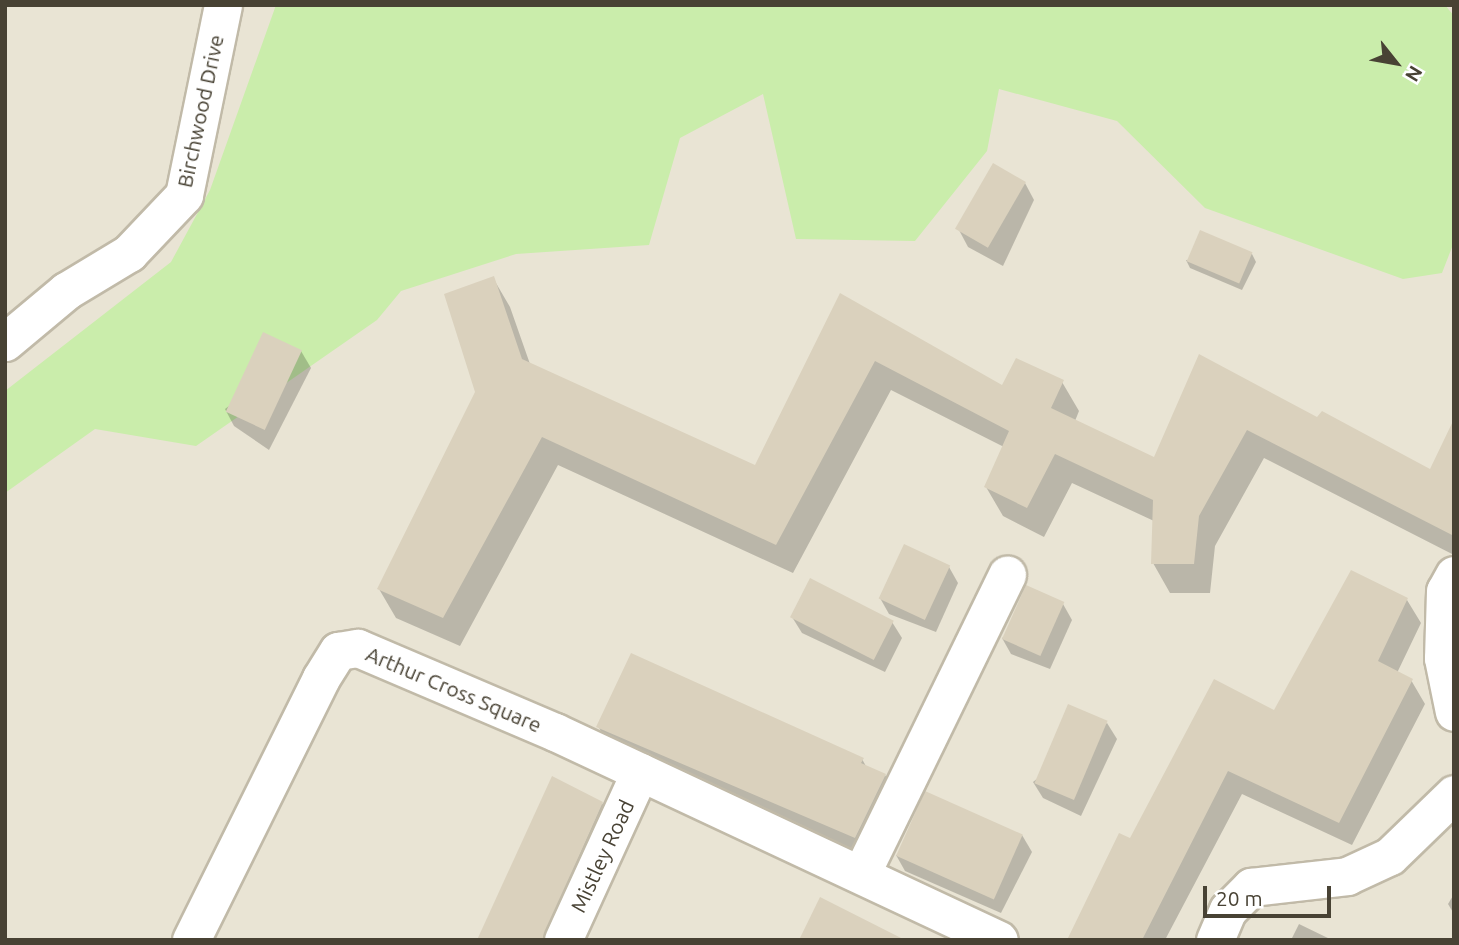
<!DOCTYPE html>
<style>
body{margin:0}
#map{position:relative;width:1459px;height:945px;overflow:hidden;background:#f5f1e6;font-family:Ubuntu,sans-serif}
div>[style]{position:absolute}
.residential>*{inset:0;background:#e9e4d4;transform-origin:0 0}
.green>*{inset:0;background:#caedab}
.shadow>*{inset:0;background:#0003}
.building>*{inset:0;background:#dad1bd;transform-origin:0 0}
.roads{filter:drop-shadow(2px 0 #c1baa8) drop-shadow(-2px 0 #c1baa8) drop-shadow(0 2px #c1baa8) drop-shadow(0 -2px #c1baa8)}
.street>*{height:37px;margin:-18.5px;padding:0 18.5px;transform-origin:18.5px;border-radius:18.5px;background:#fff}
span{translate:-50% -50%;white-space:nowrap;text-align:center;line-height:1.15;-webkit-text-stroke:5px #fff;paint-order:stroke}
.street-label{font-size:21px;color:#484234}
.frame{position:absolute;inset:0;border:7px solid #484234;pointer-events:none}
.north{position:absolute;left:1361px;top:28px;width:70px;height:70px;-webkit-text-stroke:5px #fff;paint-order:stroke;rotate:121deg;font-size:19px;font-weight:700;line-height:28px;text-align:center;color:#484234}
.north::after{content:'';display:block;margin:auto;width:24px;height:32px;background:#484234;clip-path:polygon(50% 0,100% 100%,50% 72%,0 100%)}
.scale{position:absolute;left:1203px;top:886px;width:128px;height:32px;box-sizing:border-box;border:4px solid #484234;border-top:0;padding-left:9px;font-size:21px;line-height:24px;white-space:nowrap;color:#484234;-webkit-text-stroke:5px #fff;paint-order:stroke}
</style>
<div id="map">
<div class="residential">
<i style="left:5px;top:5px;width:1449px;height:935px"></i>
</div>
<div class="green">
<i style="clip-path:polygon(276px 5px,1445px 5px,1454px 16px,1454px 242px,1442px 273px,1403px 279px,1205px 208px,1117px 121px,999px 89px,987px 151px,915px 241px,796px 239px,763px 94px,680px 138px,649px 245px,516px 254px,401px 291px,377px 320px,196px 446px,95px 429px,5px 493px,5px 391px,171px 262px,210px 190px)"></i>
</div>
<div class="shadow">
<i style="clip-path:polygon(1025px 183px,1034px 200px,1003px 266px,968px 247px,959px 230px)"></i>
<i style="clip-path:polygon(1252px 254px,1256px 262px,1242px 290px,1190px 268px,1186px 260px)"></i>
<i style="clip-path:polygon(493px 278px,510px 307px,530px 364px,756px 467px,841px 295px,1003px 387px,1062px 382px,1079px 411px,1075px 421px,1155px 459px,1199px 356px,1317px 419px,1431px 471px,1454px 461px,1454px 555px,1264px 458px,1215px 546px,1210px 593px,1170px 593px,1153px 563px,1154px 521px,1072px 483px,1044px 537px,1003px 516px,986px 487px,1004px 447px,891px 390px,793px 573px,558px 465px,460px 646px,396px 618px,379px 589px,477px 392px)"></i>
<i style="clip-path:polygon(301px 351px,311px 368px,269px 450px,234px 426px,225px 409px)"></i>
<i style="clip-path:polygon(949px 567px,958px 583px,936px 632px,889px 614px,880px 598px)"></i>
<i style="clip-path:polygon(1352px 573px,1407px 600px,1421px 623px,1397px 673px,1411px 680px,1425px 704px,1352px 845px,1242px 794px,1165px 940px,1069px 940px,1131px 841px,1274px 712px)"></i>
<i style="clip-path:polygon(1063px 604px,1072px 620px,1050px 669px,1011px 654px,1002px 638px)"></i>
<i style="clip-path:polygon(792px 617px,892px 622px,902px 638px,885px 672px,802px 633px)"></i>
<i style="clip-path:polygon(1107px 723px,1117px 739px,1081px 816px,1043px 798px,1033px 782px)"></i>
<i style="clip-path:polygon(598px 726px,862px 759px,867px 768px,885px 775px,899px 799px,869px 861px,612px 750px)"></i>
<i style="clip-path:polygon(602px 803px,616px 827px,564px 940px,479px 940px)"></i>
<i style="clip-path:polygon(1022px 835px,1032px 852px,1001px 913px,905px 871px,896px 855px)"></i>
<i style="clip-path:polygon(1454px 894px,1454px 914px,1448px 904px)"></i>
<i style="clip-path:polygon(1299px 924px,1332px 940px,1291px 940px)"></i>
</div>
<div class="building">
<i style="left:993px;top:163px;width:38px;height:76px;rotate:30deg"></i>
<i style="left:1200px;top:230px;width:57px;height:34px;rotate:23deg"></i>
<i style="clip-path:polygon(494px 276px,522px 359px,755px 465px,840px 293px,1002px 385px,1016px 358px,1064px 380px,1051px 408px,1154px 457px,1199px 354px,1317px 417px,1322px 411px,1430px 469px,1454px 419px,1454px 536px,1247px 430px,1199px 516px,1194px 564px,1151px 564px,1153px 500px,1055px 454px,1027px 508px,984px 487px,1009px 431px,875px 361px,776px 545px,542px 437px,443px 618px,377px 589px,475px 392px,444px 294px)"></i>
<i style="left:263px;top:332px;width:43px;height:88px;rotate:25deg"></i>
<i style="left:904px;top:544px;width:51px;height:60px;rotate:25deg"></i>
<i style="clip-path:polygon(1351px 570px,1408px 598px,1378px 661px,1413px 679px,1339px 823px,1228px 771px,1142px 940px,1067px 940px,1119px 833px,1130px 838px,1214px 679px,1274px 710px)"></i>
<i style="left:810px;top:578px;width:94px;height:44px;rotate:27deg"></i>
<i style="left:1026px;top:585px;width:42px;height:59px;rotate:24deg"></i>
<i style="clip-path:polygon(631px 653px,864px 758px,861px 763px,886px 774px,855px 838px,596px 727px)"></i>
<i style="left:1068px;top:704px;width:43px;height:86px;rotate:23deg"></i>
<i style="clip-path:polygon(552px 776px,603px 802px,542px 940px,477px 940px)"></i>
<i style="left:925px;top:791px;width:107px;height:71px;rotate:24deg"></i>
<i style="clip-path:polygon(820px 897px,905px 940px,799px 940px)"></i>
</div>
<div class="roads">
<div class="street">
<i style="left:5px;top:342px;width:80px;rotate:-39.9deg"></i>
<i style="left:66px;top:291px;width:74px;rotate:-31.1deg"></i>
<i style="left:129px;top:253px;width:80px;rotate:-46.5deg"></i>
<i style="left:184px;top:195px;width:194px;rotate:-78.4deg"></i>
<i style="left:1454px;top:575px;width:18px;rotate:119deg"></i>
<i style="left:1445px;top:591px;width:67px;rotate:91.7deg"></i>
<i style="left:1443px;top:658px;width:55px;rotate:78.5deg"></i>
<i style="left:862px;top:872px;width:331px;rotate:-64deg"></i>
<i style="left:191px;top:940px;width:292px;rotate:-63.6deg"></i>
<i style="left:321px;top:678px;width:32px;rotate:-58deg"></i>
<i style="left:338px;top:651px;width:20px;rotate:-9deg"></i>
<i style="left:358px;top:648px;width:214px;rotate:23.1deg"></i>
<i style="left:555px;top:732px;width:490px;rotate:25.1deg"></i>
<i style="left:563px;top:940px;width:185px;rotate:-65.4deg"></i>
<i style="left:1215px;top:940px;width:33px;rotate:-67deg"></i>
<i style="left:1228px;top:910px;width:33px;rotate:-45deg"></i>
<i style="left:1251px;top:887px;width:97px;rotate:-6.5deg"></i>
<i style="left:1347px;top:876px;width:47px;rotate:-24.9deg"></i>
<i style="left:1390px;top:856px;width:89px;rotate:-44.1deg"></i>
</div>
</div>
<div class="street-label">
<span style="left:200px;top:111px;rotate:-78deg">Birchwood Drive</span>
<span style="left:454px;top:689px;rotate:23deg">Arthur Cross Square</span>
<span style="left:602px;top:856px;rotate:-65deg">Mistley Road</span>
</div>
<div class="frame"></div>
<div class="north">N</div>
<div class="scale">20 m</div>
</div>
